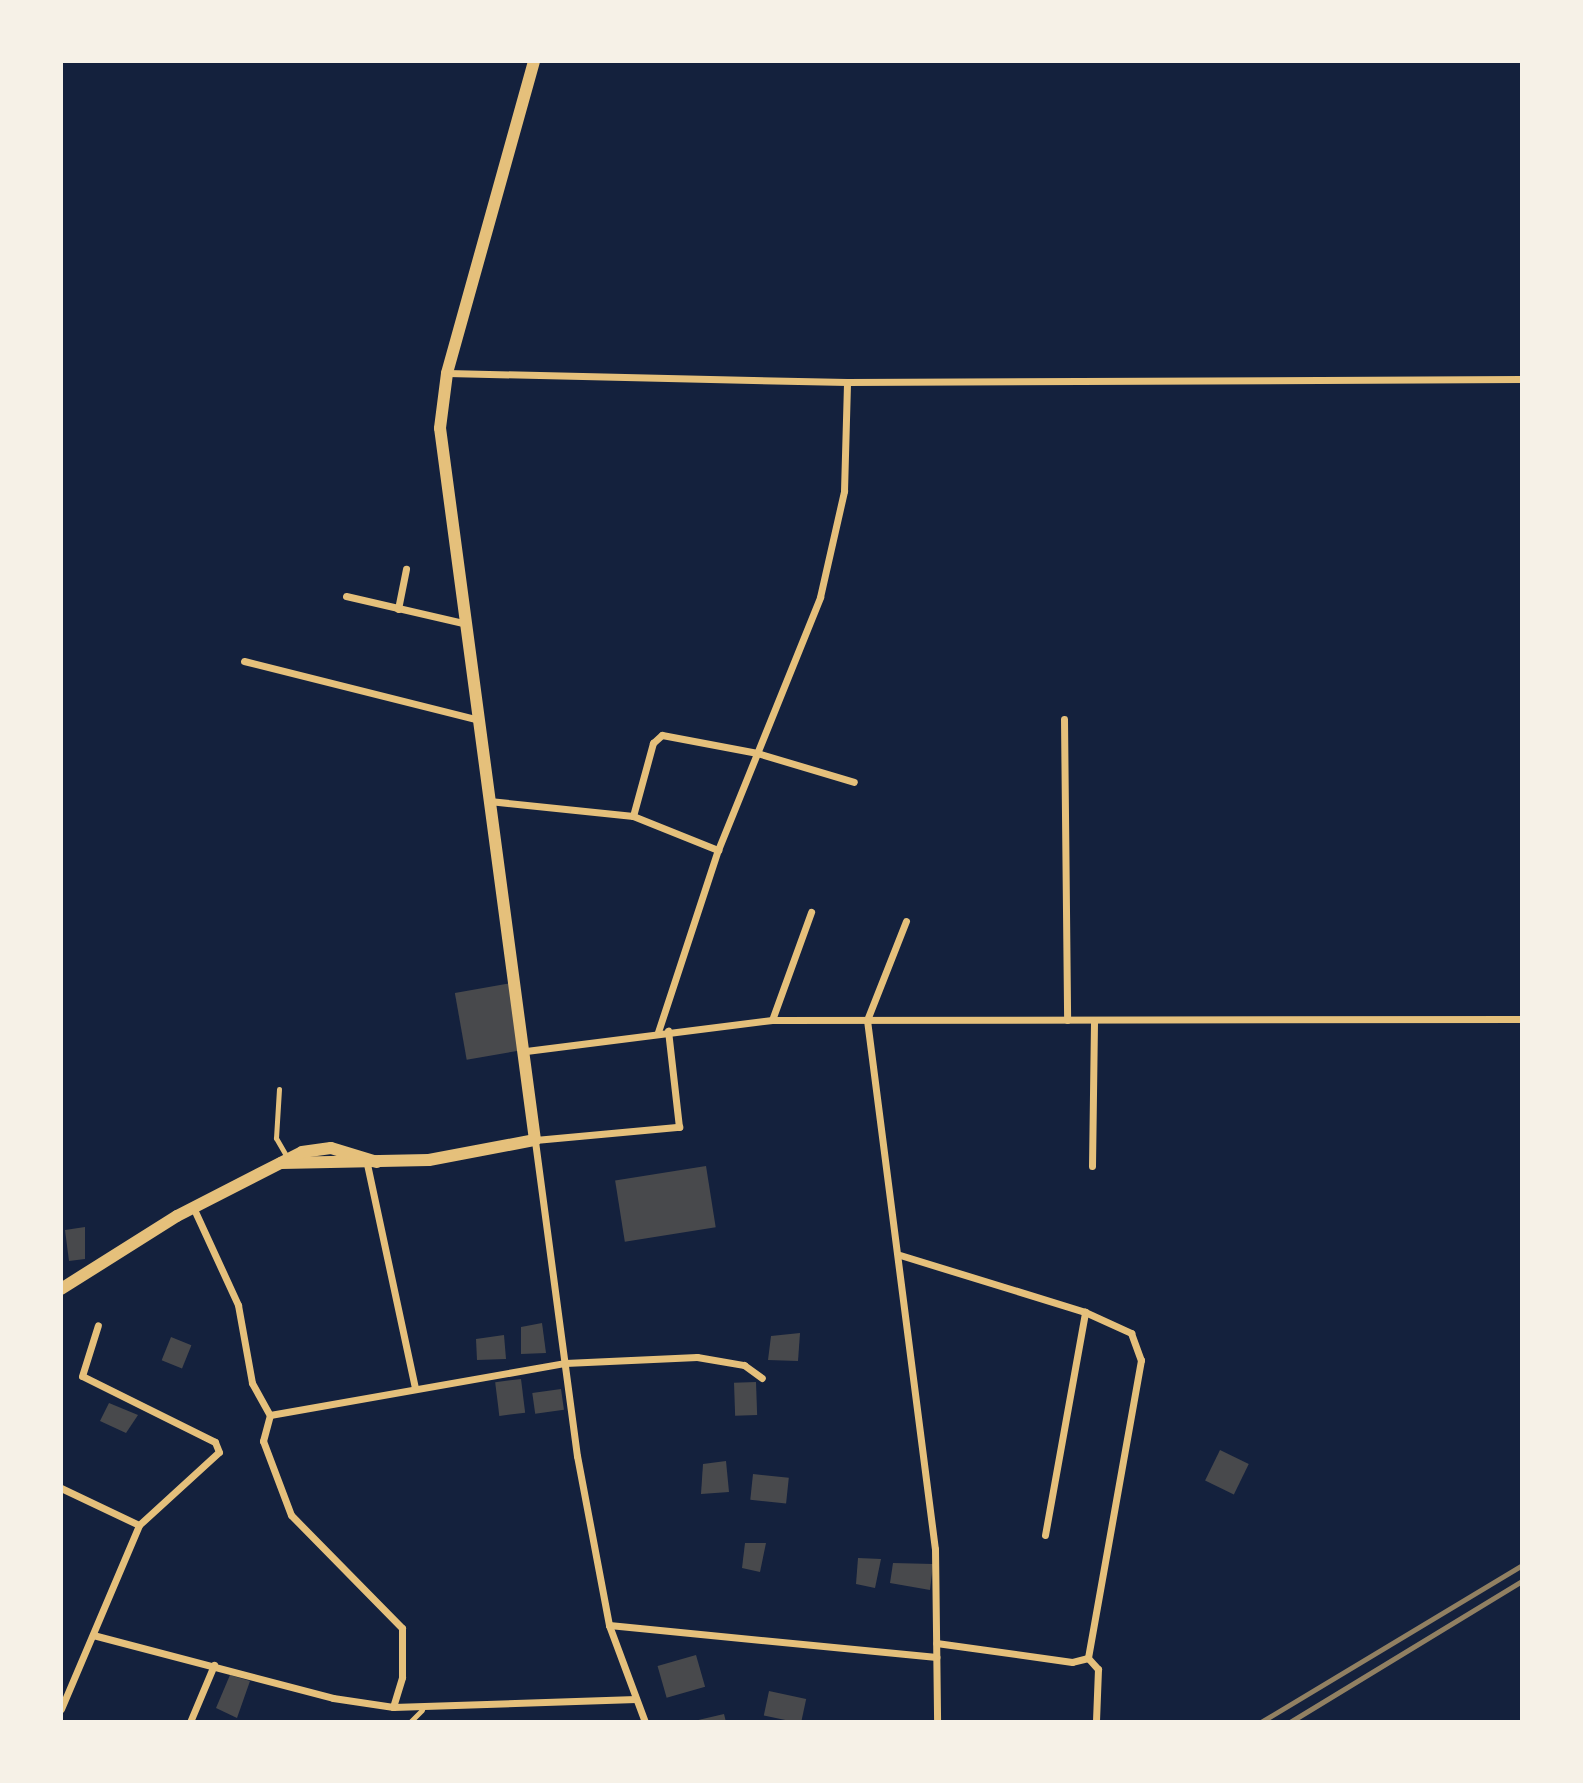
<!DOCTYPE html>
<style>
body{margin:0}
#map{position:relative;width:1583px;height:1783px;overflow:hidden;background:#14213d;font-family:Karla,sans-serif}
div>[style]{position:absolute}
.building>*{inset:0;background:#48494c;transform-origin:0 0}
.service>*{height:5px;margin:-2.5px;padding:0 2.5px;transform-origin:2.5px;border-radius:2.5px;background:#e5c07b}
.minor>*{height:7px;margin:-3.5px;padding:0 3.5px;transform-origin:3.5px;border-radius:3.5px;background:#e5c07b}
.tertiary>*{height:12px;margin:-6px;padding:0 6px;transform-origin:6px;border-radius:6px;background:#e5c07b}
.rail>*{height:5px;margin:-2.5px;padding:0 2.5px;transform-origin:2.5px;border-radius:2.5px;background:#918062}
span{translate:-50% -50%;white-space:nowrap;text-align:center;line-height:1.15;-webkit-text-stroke:7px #f6f1e7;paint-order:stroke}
.frame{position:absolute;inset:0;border:63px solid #f6f1e7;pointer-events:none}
</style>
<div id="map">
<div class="building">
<i style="left:511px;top:983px;width:68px;height:57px;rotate:80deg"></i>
<i style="left:706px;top:1166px;width:62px;height:92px;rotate:81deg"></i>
<i style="clip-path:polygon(85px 1227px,85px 1259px,69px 1261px,65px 1230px)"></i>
<i style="clip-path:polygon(542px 1323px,546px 1353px,521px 1354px,521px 1327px)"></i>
<i style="clip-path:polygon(800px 1333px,798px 1361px,768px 1360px,771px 1336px)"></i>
<i style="clip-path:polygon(504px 1335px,506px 1359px,477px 1360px,476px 1339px)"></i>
<i style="left:171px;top:1337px;width:22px;height:25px;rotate:22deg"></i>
<i style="left:521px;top:1379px;width:34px;height:26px;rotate:83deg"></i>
<i style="left:756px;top:1382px;width:33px;height:22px;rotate:88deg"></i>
<i style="left:561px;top:1389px;width:21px;height:29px;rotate:82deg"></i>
<i style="clip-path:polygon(109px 1403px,138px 1415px,126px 1433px,100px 1421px)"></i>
<i style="left:1220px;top:1450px;width:32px;height:34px;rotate:26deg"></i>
<i style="clip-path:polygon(726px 1461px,729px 1492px,701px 1494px,703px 1464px)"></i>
<i style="left:753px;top:1474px;width:36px;height:26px;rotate:6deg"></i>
<i style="clip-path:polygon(745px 1543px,766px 1543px,760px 1572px,742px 1568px)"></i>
<i style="clip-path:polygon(858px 1558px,881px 1559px,875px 1588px,856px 1584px)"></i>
<i style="clip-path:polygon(893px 1563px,933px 1564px,930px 1590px,890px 1583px)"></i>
<i style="left:696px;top:1655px;width:33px;height:40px;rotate:74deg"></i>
<i style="clip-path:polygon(230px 1675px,250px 1681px,237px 1718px,216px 1708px)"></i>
<i style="left:769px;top:1691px;width:38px;height:25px;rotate:12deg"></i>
<i style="clip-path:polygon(724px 1714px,726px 1722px,694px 1722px,694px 1721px)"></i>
</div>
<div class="service">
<i style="left:279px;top:1089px;width:49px;rotate:93.5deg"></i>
<i style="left:276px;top:1138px;width:24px;rotate:60deg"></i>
<i style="left:410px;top:1722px;width:17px;rotate:-45deg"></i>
</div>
<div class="minor">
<i style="left:447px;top:373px;width:400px;rotate:1.3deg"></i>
<i style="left:847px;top:382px;width:675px;rotate:-0.25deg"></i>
<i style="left:346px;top:596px;width:120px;rotate:13deg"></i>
<i style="left:398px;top:609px;width:41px;rotate:-78.7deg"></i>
<i style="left:244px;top:661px;width:242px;rotate:14.1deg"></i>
<i style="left:1064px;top:719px;width:301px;rotate:89.4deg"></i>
<i style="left:489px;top:801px;width:145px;rotate:5.9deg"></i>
<i style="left:633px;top:816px;width:92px;rotate:21.8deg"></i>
<i style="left:633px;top:816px;width:76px;rotate:-74.7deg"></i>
<i style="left:653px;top:743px;width:12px;rotate:-42deg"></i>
<i style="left:662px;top:735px;width:97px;rotate:10.7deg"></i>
<i style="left:757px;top:753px;width:101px;rotate:16.6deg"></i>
<i style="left:906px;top:921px;width:106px;rotate:111.5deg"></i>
<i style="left:867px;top:1020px;width:533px;rotate:82.68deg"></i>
<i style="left:935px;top:1549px;width:173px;rotate:89.3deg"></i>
<i style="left:772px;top:1020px;width:115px;rotate:-70.1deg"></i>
<i style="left:658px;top:1032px;width:192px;rotate:-71.8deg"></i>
<i style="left:718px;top:850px;width:273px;rotate:-68deg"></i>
<i style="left:820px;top:597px;width:109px;rotate:-77.2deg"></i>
<i style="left:844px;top:491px;width:109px;rotate:-88.4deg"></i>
<i style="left:526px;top:1051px;width:248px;rotate:-7.2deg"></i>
<i style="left:772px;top:1020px;width:750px;rotate:-0.08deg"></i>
<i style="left:367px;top:1164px;width:228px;rotate:77.9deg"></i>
<i style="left:1092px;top:1166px;width:146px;rotate:-89.2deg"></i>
<i style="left:193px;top:1207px;width:108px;rotate:65.3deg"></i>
<i style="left:238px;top:1305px;width:79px;rotate:79.8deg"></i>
<i style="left:252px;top:1383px;width:37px;rotate:61deg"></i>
<i style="left:900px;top:1255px;width:194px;rotate:17.1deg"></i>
<i style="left:1085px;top:1312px;width:51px;rotate:24.5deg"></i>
<i style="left:1131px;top:1333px;width:29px;rotate:70deg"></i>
<i style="left:1141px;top:1360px;width:303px;rotate:100.1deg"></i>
<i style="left:1088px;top:1658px;width:16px;rotate:166deg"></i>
<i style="left:1072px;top:1662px;width:137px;rotate:-172deg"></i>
<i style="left:61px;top:1488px;width:86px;rotate:25.4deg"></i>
<i style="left:1045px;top:1535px;width:227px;rotate:-79.8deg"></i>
<i style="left:609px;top:1625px;width:329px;rotate:5.6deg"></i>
<i style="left:93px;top:1635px;width:248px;rotate:14.7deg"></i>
<i style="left:333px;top:1698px;width:61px;rotate:8.5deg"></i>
<i style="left:393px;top:1707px;width:243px;rotate:-1.9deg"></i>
<i style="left:1088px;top:1658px;width:15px;rotate:48deg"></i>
<i style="left:1098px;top:1669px;width:53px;rotate:92.2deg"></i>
<i style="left:393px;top:1707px;width:31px;rotate:-73deg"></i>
<i style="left:402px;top:1677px;width:49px;rotate:-90deg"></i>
<i style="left:402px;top:1628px;width:158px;rotate:-134.5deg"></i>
<i style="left:291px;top:1515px;width:79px;rotate:-110.7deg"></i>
<i style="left:263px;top:1441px;width:27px;rotate:-75deg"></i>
<i style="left:270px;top:1415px;width:300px;rotate:-10deg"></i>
<i style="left:565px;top:1363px;width:132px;rotate:-2.6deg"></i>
<i style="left:697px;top:1357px;width:48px;rotate:9.7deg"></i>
<i style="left:744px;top:1365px;width:22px;rotate:36deg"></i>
<i style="left:61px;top:1709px;width:200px;rotate:-67deg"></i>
<i style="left:139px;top:1525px;width:108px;rotate:-42.4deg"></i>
<i style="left:219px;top:1452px;width:11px;rotate:-112deg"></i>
<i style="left:215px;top:1442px;width:148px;rotate:-153.6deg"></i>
<i style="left:82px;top:1376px;width:53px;rotate:-72.6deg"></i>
<i style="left:190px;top:1722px;width:62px;rotate:-67.2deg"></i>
<i style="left:645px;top:1722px;width:103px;rotate:-110.4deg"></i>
<i style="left:609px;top:1625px;width:172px;rotate:-100.7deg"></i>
<i style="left:577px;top:1456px;width:319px;rotate:-97.6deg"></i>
<i style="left:535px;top:1140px;width:145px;rotate:-5.2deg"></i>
<i style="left:679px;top:1127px;width:97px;rotate:-96.5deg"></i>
</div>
<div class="tertiary">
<i style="left:281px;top:1163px;width:148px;rotate:-1.2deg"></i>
<i style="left:429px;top:1160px;width:108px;rotate:-10.7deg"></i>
<i style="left:535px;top:1140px;width:718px;rotate:-97.6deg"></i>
<i style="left:440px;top:428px;width:55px;rotate:-82.7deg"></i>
<i style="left:447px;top:373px;width:324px;rotate:-74.4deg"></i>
<i style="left:61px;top:1289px;width:137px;rotate:-32.2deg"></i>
<i style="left:177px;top:1216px;width:140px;rotate:-27.1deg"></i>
<i style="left:302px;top:1152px;width:29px;rotate:-8deg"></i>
<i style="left:331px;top:1148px;width:48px;rotate:16.9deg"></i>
</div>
<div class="rail">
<i style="left:1261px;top:1722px;width:305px;rotate:-31deg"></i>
<i style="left:1290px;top:1722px;width:271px;rotate:-31.3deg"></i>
</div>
<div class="frame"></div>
</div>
